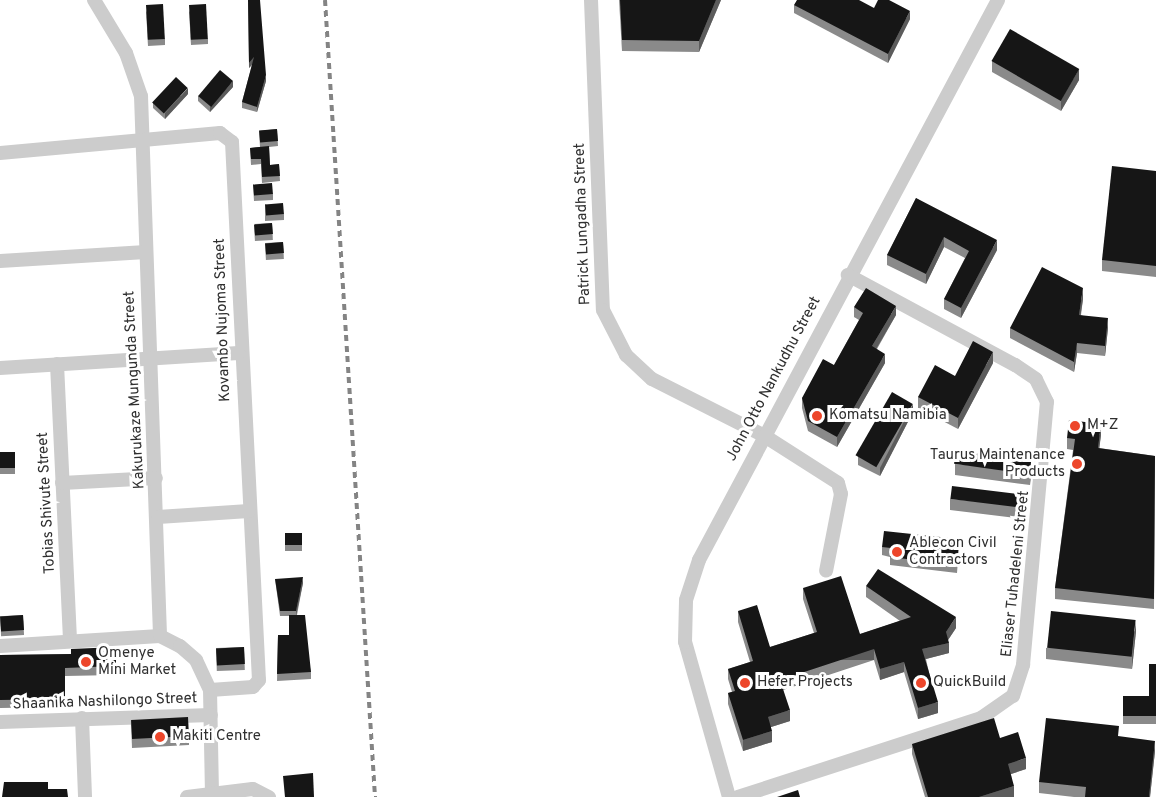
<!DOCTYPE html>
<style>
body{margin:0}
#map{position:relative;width:1156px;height:797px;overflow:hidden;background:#fff;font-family:Overpass,sans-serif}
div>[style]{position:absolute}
.street>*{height:14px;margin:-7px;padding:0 7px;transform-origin:7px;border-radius:7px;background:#ccc}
.rail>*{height:4px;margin-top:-2px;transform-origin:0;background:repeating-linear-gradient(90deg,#848484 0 6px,transparent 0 10.5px)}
.wall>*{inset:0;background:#8a8a8a;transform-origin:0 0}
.shaded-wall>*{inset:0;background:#5c5c5c;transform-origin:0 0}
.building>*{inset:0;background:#161616;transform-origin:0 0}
.dots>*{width:16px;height:16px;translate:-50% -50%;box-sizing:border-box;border:3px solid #fff;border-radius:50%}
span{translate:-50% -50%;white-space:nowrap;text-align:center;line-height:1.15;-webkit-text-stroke:6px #fff;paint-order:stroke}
.street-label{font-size:15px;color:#2f2f2f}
.poi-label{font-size:15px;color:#2f2f2f}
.left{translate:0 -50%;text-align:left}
.right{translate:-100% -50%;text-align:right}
</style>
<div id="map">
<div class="street">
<i style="left:94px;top:0;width:62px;rotate:58.9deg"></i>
<i style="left:126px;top:53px;width:46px;rotate:70.8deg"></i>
<i style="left:141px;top:96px;width:540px;rotate:87.98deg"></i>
<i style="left:591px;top:0;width:310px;rotate:87.8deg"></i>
<i style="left:603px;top:310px;width:51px;rotate:62.9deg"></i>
<i style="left:626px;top:355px;width:35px;rotate:43deg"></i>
<i style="left:652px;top:379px;width:124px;rotate:26.8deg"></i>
<i style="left:763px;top:435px;width:89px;rotate:32.6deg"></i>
<i style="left:838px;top:483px;width:11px;rotate:75deg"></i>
<i style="left:841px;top:494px;width:78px;rotate:101deg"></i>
<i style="left:0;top:153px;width:221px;rotate:-5.2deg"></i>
<i style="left:220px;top:133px;width:15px;rotate:37deg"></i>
<i style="left:232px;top:142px;width:539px;rotate:87.13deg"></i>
<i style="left:259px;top:680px;width:9px;rotate:131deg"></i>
<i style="left:253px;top:687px;width:43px;rotate:176deg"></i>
<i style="left:0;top:261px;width:146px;rotate:-3.5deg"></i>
<i style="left:57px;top:364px;width:276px;rotate:87.3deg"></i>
<i style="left:0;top:368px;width:239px;rotate:-3.6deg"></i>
<i style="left:62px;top:483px;width:94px;rotate:-3deg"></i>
<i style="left:158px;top:517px;width:91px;rotate:-3.8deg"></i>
<i style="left:0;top:646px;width:160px;rotate:-3.6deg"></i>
<i style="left:160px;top:636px;width:22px;rotate:27deg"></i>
<i style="left:180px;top:646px;width:21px;rotate:41deg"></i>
<i style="left:196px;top:660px;width:33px;rotate:65deg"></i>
<i style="left:210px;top:690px;width:101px;rotate:88.9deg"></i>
<i style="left:82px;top:718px;width:79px;rotate:87.8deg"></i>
<i style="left:0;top:722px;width:211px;rotate:-1.9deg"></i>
<i style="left:187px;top:797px;width:66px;rotate:-6.9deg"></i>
<i style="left:253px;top:789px;width:18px;rotate:27deg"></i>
<i style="left:729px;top:797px;width:161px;rotate:-105.8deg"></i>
<i style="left:685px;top:642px;width:42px;rotate:-88.6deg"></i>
<i style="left:686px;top:600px;width:42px;rotate:-72deg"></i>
<i style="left:699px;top:560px;width:635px;rotate:-61.9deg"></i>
<i style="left:738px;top:797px;width:256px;rotate:-18deg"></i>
<i style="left:981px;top:718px;width:39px;rotate:-35deg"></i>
<i style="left:1013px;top:696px;width:33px;rotate:-72deg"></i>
<i style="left:1023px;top:665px;width:264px;rotate:-84.8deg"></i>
<i style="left:1047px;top:402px;width:25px;rotate:-116deg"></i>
<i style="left:1036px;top:379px;width:25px;rotate:-146deg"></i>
<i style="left:1015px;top:365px;width:190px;rotate:-151.7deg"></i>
</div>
<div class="rail">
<i style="left:325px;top:0;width:799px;rotate:86.41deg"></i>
</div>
<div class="wall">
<i style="clip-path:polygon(248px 0,266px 81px,257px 112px,242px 108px,242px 102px,252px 65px,249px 68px)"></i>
<i style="clip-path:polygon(619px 0,721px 0,699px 52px,622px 51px)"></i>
<i style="clip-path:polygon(794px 5px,874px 8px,910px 19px,888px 63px,794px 13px)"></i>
<i style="clip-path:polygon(146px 11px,165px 39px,165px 45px,148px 46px)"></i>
<i style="clip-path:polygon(189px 11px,208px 39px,208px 44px,191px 45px)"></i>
<i style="clip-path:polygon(992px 61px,1079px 80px,1061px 111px,992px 72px)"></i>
<i style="clip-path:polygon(233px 87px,210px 112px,198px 101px,198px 96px)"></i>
<i style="clip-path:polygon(188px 94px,165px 119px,153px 108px,153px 103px)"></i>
<i style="clip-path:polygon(277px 129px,278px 146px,269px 147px,270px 165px,279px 164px,280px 181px,262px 183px,261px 164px,251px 165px,250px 148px,260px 147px,259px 131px)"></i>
<i style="clip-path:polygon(1156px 171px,1156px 277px,1102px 271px,1102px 260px)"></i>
<i style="clip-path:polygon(253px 184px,273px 194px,273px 200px,254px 201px)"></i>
<i style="clip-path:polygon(916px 198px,997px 250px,961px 318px,944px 309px,944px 299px,965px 258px,944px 247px,926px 284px,887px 265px,887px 255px)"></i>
<i style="clip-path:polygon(265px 204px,284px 214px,284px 220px,265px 221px)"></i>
<i style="left:272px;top:223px;width:17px;height:18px;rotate:87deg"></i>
<i style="left:283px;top:242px;width:17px;height:18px;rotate:87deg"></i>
<i style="clip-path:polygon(1083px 299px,1081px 315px,1108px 328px,1105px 356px,1077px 353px,1074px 372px,1010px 338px,1010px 328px)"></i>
<i style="clip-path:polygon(854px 307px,896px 315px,877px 349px,885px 363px,837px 447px,808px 431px,802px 408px,802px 398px,834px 365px,859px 320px,854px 317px)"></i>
<i style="clip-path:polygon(993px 363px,958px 429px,918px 408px,918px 397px,955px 376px)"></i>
<i style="clip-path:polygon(913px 412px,880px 476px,858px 465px,858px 457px)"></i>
<i style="clip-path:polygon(1101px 435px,1099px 448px,1155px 456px,1154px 609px,1055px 599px,1055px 588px,1073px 450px,1067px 449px,1067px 438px)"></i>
<i style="left:0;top:452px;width:15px;height:22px"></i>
<i style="clip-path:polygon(955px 464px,1031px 471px,1030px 485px,955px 475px)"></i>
<i style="clip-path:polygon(950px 499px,1026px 506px,1024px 519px,950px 510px)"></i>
<i style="left:285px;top:533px;width:17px;height:18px"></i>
<i style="clip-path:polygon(882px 547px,959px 547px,957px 573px,890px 565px,890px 557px,882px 555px)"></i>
<i style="clip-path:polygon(275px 579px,303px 583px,297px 615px,311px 672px,311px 679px,277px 681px,278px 635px,289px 635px,289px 616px,280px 616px)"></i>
<i style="clip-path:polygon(866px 586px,956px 628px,948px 640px,949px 653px,926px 659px,938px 713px,918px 719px,904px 672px,880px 680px,874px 660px,783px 690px,790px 721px,771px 727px,772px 742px,743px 751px,728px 704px,728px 693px,732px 692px,728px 679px,728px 669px,750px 662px,738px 622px,738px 611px,770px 647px,814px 633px,803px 599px,803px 588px,860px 634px,900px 621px,866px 597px)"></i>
<i style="left:23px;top:615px;width:20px;height:23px;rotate:87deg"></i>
<i style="clip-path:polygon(1136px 631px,1132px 669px,1046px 659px,1046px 648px)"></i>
<i style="clip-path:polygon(116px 647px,116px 675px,65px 676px,65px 707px,0 708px,0 655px,71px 654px)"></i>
<i style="left:244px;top:647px;width:23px;height:28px;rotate:88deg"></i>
<i style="clip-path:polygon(1156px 664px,1156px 724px,1123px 724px,1123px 696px,1149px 696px)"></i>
<i style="clip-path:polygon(131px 721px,189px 736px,189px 745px,132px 748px)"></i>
<i style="clip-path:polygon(1119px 737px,1155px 751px,1150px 797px,1074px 797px,1039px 793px,1039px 782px)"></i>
<i style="clip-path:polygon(1000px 738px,1026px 769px,1011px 774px,1014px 797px,925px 797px,912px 754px,912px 744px)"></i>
</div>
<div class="shaded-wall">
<i style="clip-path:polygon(716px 0,721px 0,699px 52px,699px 41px)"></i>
<i style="clip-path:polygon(910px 11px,910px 19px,888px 63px,888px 54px)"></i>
<i style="clip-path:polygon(254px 57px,254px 62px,249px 68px,249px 63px)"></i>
<i style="clip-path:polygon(1079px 69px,1079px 80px,1061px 111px,1061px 100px)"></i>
<i style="clip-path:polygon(266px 75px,266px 81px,257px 112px,257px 107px)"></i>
<i style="clip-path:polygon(233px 81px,233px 87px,210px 112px,210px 107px)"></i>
<i style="clip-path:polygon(188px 88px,188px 94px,165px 119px,165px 113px)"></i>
<i style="clip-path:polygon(944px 237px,944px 247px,926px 284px,926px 274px)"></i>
<i style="clip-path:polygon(997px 240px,997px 250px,961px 318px,961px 308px)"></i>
<i style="clip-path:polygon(1083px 288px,1083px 299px,1079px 325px,1079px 315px)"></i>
<i style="clip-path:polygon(896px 306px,896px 315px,872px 356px,872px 346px)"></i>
<i style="clip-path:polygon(1108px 318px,1108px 328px,1105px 356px,1105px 346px)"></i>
<i style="clip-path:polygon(1077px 343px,1077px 353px,1074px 372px,1074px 362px)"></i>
<i style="clip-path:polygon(993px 352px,993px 363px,958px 429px,958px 418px)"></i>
<i style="clip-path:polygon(885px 354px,885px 363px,837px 447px,837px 437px)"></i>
<i style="clip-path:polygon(913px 404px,913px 412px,880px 476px,880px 468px)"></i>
<i style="clip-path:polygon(1101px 424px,1101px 435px,1098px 459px,1098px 448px)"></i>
<i style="clip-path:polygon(1031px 460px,1031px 471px,1030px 485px,1030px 474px)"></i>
<i style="clip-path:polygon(1026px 495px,1026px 506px,1024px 519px,1024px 508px)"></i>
<i style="clip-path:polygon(303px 577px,303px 583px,296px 616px,296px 611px)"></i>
<i style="clip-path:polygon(956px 617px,956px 628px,946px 643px,946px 632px)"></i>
<i style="clip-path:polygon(1136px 620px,1136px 631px,1132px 669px,1132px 658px)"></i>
<i style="clip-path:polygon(949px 643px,949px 653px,922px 660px,922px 649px)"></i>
<i style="left:874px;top:649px;width:11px;height:99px;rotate:90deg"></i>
<i style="clip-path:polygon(904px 662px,904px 672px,880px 680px,880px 669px)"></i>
<i style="clip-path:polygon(938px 702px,938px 713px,918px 719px,918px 708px)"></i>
<i style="clip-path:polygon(790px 710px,790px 721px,768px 728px,768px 717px)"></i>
<i style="clip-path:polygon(772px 731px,772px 742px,743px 751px,743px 740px)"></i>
<i style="clip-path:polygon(1155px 741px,1155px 751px,1150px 797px,1149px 797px)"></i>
<i style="clip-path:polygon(1026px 758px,1026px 769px,1008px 775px,1008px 764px)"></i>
<i style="clip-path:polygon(1014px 786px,1014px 797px,979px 797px)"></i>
</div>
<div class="building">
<i style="clip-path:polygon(248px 0,260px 0,266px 75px,257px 107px,242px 102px,254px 57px,249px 63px)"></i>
<i style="clip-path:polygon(620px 0,716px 0,699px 41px,622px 40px)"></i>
<i style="clip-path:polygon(797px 0,859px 0,874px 8px,878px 0,889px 0,910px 11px,888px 54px,794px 5px)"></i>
<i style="left:163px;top:4px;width:35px;height:17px;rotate:87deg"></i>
<i style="left:206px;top:4px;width:35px;height:17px;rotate:87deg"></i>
<i style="left:1010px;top:29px;width:80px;height:37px;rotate:30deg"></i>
<i style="left:220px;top:70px;width:17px;height:34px;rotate:40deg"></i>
<i style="left:176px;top:77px;width:16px;height:35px;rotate:43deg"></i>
<i style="left:277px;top:129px;width:12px;height:18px;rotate:85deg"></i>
<i style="clip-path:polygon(269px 146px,270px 165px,279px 164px,280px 176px,262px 177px,261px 159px,251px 159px,250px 148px)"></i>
<i style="clip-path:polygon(1112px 166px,1156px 171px,1156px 266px,1102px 260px)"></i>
<i style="left:272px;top:183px;width:11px;height:19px;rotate:85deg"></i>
<i style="clip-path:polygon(916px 198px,997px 240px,961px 308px,944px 299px,969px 251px,944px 237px,926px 274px,887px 255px)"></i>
<i style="left:283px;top:203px;width:11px;height:18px;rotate:85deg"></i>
<i style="left:272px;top:223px;width:11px;height:18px;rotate:85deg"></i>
<i style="left:283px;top:242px;width:11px;height:18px;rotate:85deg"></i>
<i style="clip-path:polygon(1042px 267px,1083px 288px,1079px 315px,1108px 318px,1105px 346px,1077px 343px,1074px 362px,1010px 328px)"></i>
<i style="clip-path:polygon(866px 288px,896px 306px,872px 346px,885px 354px,837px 437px,808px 421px,802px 398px,823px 359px,834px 365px,863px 313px,854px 307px)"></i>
<i style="clip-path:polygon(973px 341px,993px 352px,958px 418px,918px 397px,935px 365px,955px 376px)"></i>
<i style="left:892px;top:392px;width:24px;height:73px;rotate:30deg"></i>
<i style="clip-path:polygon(1069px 420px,1101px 424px,1098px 448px,1155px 456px,1154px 599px,1055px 588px,1075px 439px,1067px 438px)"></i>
<i style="left:956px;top:450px;width:76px;height:14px;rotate:8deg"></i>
<i style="left:0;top:452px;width:15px;height:16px"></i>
<i style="left:952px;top:486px;width:75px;height:13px;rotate:7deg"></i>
<i style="clip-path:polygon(884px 531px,959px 539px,957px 565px,890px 557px,891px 548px,882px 547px)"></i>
<i style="left:285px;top:533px;width:17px;height:12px"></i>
<i style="clip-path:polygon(878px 569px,956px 617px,946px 632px,949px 643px,922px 649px,938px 702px,918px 708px,904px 662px,880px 669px,874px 649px,780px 680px,790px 710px,768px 717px,772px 731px,743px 740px,728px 693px,735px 691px,728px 669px,753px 661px,738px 611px,757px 605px,770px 647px,817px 632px,803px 588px,841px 576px,860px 634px,911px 617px,866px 586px)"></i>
<i style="clip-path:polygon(303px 577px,296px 611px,280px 611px,275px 579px)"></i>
<i style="left:1051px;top:611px;width:85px;height:37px;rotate:6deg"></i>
<i style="left:23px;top:615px;width:15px;height:23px;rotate:86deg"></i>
<i style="clip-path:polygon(289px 615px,305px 615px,311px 672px,277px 674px,278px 635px,289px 635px)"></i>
<i style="clip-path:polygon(116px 647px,116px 666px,65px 668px,65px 699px,0 700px,0 655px,71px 654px,71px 649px)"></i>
<i style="left:244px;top:647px;width:17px;height:28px;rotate:87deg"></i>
<i style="clip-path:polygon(1149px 664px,1156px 664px,1156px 716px,1123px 716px,1123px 696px,1149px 696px)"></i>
<i style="left:188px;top:717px;width:19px;height:57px;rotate:87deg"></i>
<i style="clip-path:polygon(994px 718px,1000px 738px,1018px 732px,1026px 758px,1008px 764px,1014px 786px,979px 797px,928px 797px,912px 744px)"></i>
<i style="clip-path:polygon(1046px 718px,1119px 726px,1118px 736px,1155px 741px,1149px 797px,1085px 797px,1086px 787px,1039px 782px)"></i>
<i style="clip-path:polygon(313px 773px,314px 797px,285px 797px,283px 776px)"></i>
<i style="clip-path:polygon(4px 782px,48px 782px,48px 789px,67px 789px,68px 797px,2px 797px)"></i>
<i style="clip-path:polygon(798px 790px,800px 797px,777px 797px)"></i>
</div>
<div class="dots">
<i style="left:817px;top:416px;background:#ed462a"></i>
<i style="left:1075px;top:426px;background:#ed462a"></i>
<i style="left:1077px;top:464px;background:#ed462a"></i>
<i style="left:897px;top:552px;background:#ed462a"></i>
<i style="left:86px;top:662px;background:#ed462a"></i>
<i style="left:745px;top:683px;background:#ed462a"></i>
<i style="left:921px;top:683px;background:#ed462a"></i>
<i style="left:160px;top:737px;background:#ed462a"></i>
</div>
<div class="street-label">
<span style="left:583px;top:224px;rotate:-92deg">Patrick Lungadha Street</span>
<span style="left:223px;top:320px;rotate:-92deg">Kovambo Nujoma Street</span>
<span style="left:774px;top:379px;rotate:-62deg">John Otto Nankudhu Street</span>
<span style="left:135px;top:390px;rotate:-93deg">Kakurukaze Mungunda Street</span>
<span style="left:47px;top:503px;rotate:-93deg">Tobias Shivute Street</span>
<span style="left:1016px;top:574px;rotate:-84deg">Eliaser Tuhadeleni Street</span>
<span style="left:105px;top:702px;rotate:-2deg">Shaanika Nashilongo Street</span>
</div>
<div class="poi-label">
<span class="left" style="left:829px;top:416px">Komatsu Namibia</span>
<span class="left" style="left:1087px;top:426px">M+Z</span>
<span class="right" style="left:1065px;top:464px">Taurus Maintenance<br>Products</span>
<span class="left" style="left:909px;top:552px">Ablecon Civil<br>Contractors</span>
<span class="left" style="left:98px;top:662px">Omenye<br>Mini Market</span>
<span class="left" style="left:757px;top:683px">Hefer Projects</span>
<span class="left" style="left:933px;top:683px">QuickBuild</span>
<span class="left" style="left:172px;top:737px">Makiti Centre</span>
</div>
</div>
